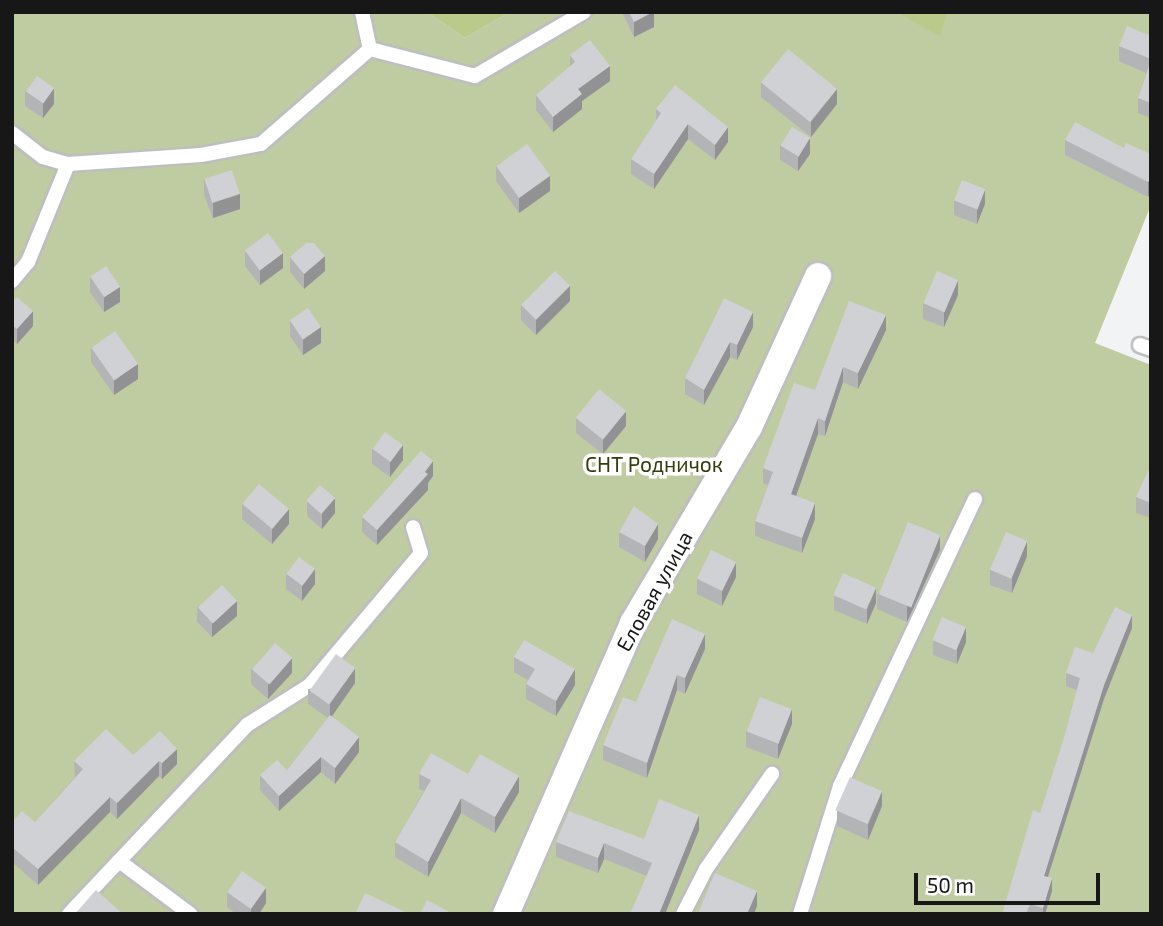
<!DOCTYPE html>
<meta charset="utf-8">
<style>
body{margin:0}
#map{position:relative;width:1163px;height:926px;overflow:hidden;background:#f1f3f5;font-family:"Exo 2",sans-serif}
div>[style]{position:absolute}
.green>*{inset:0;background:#bfcba0}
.forest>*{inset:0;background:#b9ca8a}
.roads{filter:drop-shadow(2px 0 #bdbec0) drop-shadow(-2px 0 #bdbec0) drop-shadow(0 2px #bdbec0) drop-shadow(0 -2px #bdbec0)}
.service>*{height:14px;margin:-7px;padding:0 7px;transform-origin:7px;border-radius:7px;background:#fff}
.minor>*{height:26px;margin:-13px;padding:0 13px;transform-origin:13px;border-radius:13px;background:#fff}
.wall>*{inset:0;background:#b3b4b6}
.shaded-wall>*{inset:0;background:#929294}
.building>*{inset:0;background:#d0d1d4;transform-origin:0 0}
span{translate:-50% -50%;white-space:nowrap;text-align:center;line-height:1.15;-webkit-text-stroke:7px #fff;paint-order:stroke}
.park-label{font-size:21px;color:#333c0d}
.street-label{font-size:21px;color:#171718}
.frame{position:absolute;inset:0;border:14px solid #171718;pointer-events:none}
.scale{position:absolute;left:914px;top:873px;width:186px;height:32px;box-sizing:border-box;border:4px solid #171718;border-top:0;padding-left:9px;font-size:21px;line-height:24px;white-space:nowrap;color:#171718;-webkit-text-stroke:5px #fff;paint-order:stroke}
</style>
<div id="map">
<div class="green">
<i style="clip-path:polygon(12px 12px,427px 12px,465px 38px,510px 12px,895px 12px,940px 35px,949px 12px,1151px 12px,1151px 205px,1095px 343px,1151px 365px,1151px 914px,12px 914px)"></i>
</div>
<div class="forest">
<i style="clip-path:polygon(427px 12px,510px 12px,465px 38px)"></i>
<i style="clip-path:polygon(895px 12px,949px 12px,940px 36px)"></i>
</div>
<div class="roads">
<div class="service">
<i style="left:362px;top:12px;width:38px;rotate:78deg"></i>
<i style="left:12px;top:133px;width:39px;rotate:38deg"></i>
<i style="left:43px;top:157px;width:26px;rotate:16deg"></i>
<i style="left:68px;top:164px;width:133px;rotate:-3.9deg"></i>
<i style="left:201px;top:155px;width:61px;rotate:-10.4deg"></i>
<i style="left:261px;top:144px;width:145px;rotate:-41.1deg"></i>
<i style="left:370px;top:49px;width:108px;rotate:14.4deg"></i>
<i style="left:475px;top:76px;width:126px;rotate:-30.4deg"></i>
<i style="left:12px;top:281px;width:25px;rotate:-50deg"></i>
<i style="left:28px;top:262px;width:106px;rotate:-67.8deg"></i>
<i style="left:1140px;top:345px;width:12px;rotate:20deg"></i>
<i style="left:119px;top:861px;width:187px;rotate:-46.7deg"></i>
<i style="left:247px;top:725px;width:75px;rotate:-32.4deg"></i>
<i style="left:310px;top:685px;width:172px;rotate:-49.9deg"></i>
<i style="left:421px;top:553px;width:27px;rotate:-107deg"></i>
<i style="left:69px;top:914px;width:73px;rotate:-46.7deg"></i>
<i style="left:119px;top:861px;width:89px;rotate:36.7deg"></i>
<i style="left:683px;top:914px;width:51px;rotate:-62.9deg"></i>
<i style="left:706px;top:869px;width:116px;rotate:-55.2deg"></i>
<i style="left:800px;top:914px;width:134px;rotate:-72.6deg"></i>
<i style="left:840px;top:786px;width:317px;rotate:-64.8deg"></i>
</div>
<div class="minor">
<i style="left:506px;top:914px;width:318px;rotate:-66.4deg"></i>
<i style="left:633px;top:623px;width:228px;rotate:-59.4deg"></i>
<i style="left:749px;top:427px;width:166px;rotate:-65.4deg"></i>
</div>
</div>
<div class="wall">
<i style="clip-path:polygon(622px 12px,654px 12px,654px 27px,634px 37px)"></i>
<i style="clip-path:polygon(1151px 36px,1151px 118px,1138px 113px,1138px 98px,1146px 73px,1119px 61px,1119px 46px)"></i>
<i style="clip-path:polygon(570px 55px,610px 81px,582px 101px,582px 109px,553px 132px,536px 110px,536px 95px,570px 67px)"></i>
<i style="clip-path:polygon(761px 82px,837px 104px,811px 137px,761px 97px)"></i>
<i style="clip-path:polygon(25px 91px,54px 104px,43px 118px,25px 106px)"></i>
<i style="clip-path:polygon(656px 109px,728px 142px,715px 160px,688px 139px,654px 189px,631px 174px,631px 159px,656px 121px)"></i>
<i style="clip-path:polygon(1065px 140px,1124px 148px,1151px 154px,1148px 197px,1065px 155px)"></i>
<i style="clip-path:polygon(780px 145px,810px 154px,798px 171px,780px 160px)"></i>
<i style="clip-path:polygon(496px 166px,550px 191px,519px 213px,496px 181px)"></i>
<i style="clip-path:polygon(204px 179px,240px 209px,213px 218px,204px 195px)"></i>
<i style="clip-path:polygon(954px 200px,985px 204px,977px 224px,954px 215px)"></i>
<i style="clip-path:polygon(245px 250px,283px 268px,260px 285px,245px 266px)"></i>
<i style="clip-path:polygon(290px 257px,325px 271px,304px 289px,290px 272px)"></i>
<i style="clip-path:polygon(90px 277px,120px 302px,104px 312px,90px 292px)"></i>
<i style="clip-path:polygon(958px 295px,944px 327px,923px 319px,923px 303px)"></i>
<i style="clip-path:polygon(724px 298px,753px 327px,737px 360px,730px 357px,704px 405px,685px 394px,685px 378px)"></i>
<i style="clip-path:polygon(570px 301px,536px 335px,521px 320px,521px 305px)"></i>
<i style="clip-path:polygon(12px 302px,33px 326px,17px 344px,12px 340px)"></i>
<i style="clip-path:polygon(290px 321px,321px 343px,303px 355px,290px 336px)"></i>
<i style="clip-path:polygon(886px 330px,858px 389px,843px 382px,825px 436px,818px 434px,796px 496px,815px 519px,802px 553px,755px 536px,755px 521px,768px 485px,763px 483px,763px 468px,815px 390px)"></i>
<i style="clip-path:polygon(91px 347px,138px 379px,114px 395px,91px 362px)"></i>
<i style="clip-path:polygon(576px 418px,626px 426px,603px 454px,576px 433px)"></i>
<i style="clip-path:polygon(372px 449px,403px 460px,390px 477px,372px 464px)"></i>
<i style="clip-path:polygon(1151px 472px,1151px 518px,1136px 513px,1136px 497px)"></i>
<i style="clip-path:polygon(433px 476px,428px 483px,428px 490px,377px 545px,362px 532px,362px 517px)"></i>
<i style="clip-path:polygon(307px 501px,335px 513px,322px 529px,307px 516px)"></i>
<i style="clip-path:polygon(242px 504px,289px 524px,272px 544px,242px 519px)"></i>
<i style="clip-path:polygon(619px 532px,658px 539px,645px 562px,619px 547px)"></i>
<i style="clip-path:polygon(940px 550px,907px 622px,877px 609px,877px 594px)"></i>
<i style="clip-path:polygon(1027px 556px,1012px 593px,990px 585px,990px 570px)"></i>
<i style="clip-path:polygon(286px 574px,315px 584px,302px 601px,286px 589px)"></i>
<i style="clip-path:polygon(736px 577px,722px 606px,697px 594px,697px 579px)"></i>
<i style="clip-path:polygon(834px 595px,876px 603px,867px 624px,834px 610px)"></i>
<i style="clip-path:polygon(197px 606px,237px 616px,212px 637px,197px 622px)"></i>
<i style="clip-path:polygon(1132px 628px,1104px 699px,1048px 877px,1052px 891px,1045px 914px,1002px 914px,1040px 813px,1064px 737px,1077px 690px,1066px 686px,1066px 673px,1093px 653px)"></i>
<i style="clip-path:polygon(933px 640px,966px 642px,957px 664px,933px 655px)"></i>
<i style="clip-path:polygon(705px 649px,685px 694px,677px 690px,647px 778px,603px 760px,603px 745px,636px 702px)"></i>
<i style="clip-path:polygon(514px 657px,575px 685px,556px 716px,526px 699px,526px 684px,528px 680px,514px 672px)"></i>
<i style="clip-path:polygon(251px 669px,292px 673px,268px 699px,251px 684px)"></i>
<i style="clip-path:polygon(355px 683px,332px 716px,359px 752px,335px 784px,321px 772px,279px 811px,260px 790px,260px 775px,287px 770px,328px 718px,308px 704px,308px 689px)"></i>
<i style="clip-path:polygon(792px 724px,778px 759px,746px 747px,746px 731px)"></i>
<i style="clip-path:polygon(133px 755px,177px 764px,162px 779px,159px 776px,117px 819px,110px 812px,38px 885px,12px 862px,12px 822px,35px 822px,75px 777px,74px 761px)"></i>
<i style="clip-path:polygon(419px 774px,468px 774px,519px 792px,495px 833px,461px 813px,428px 877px,395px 857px,395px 842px,424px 791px,419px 789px)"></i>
<i style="clip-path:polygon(882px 806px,868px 840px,837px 826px,837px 811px)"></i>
<i style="clip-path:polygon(699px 830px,665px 914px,630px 914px,647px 876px,604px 859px,598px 873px,556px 857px,556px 842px,644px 839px)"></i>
<i style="clip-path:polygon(227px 892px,266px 903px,259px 914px,236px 914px,227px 907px)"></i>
</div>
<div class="shaded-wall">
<i style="clip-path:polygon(653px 12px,654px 12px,654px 27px,634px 37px,634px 22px)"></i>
<i style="clip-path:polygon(14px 37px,14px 53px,12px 55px,12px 40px)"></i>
<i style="clip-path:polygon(610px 66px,610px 81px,582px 101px,582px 109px,553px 132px,553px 117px,578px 89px)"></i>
<i style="clip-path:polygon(54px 88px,54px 104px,43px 118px,43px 103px)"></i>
<i style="clip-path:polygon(837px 89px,837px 104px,811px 137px,811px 122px)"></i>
<i style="clip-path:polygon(688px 124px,688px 139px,654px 189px,654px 174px)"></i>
<i style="clip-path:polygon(728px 127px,728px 142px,715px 160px,715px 145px)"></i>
<i style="clip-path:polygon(810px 138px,810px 154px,798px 171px,798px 156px)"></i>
<i style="clip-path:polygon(550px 176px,550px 191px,519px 213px,519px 198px)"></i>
<i style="clip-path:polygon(1151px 177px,1151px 192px,1148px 197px,1148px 182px)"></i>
<i style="clip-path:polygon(985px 189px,985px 204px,977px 224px,977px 209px)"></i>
<i style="clip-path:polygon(240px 194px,240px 209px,213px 218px,213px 203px)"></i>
<i style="clip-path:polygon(283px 253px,283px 268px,260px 285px,260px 270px)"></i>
<i style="clip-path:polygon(325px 256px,325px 271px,304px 289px,304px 274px)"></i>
<i style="clip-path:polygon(958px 280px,958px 295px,944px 327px,944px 312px)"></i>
<i style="clip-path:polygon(570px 286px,570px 301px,536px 335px,536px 320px)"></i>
<i style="clip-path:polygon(120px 287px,120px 302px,104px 312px,104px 297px)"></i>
<i style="clip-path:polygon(33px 311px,33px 326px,17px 344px,17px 329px)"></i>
<i style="clip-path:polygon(753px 312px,753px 327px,737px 360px,737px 345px)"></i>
<i style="clip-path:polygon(886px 315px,886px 330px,858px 389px,858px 373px)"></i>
<i style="clip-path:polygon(321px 327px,321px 343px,303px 355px,303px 340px)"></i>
<i style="clip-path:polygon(730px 342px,730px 357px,704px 405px,704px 390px)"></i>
<i style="clip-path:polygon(138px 364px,138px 379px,114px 395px,114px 380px)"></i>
<i style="clip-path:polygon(843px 367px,843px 382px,825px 436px,825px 421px)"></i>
<i style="clip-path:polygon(626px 411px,626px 426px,603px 454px,603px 439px)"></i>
<i style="clip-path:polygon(818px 418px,818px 434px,791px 510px,791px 494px)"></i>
<i style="clip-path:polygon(403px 445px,403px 460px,390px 477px,390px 462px)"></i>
<i style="clip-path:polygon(433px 461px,433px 476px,428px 483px,428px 490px,377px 545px,377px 530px)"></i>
<i style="clip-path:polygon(335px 498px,335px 513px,322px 529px,322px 513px)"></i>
<i style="clip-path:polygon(815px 503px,815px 519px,802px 553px,802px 538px)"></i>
<i style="clip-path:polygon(289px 509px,289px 524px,272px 544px,272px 529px)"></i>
<i style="clip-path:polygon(658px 524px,658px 539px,645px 562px,645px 546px)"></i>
<i style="clip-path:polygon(940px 535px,940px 550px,907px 622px,907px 607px)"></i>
<i style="clip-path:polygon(1027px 541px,1027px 556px,1012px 593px,1012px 578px)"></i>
<i style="clip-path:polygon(736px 562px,736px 577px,722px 606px,722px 591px)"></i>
<i style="clip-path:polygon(315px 569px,315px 584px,302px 601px,302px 586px)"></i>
<i style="clip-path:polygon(876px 588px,876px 603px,867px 624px,867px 609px)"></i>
<i style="clip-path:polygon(237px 601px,237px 616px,212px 637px,212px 622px)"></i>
<i style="clip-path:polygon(1132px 615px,1132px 628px,1104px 699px,1044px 889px,1044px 876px,1104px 685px)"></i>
<i style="clip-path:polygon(966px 627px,966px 642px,957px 664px,957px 649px)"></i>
<i style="clip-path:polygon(705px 634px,705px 649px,685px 694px,685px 678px)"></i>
<i style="clip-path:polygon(292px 658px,292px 673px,268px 699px,268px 684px)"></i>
<i style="clip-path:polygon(355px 668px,355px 683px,330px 719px,330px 704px)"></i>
<i style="clip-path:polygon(575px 669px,575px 685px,556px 716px,556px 701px)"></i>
<i style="clip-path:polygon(677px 675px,677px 690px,647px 778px,647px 763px)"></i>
<i style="clip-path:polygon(792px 709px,792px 724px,778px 759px,778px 744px)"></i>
<i style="clip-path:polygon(359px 737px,359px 752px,335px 784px,335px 768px)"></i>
<i style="clip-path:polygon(177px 749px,177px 764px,162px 779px,162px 763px)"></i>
<i style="clip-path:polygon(321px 757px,321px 772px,279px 811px,279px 796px)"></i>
<i style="clip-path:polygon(159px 761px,159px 776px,117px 819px,117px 803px)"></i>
<i style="clip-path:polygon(519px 776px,519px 792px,495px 833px,495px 817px)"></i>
<i style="clip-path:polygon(882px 791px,882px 806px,868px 840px,868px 825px)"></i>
<i style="clip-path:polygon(110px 797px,110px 812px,38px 885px,38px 869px)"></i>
<i style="clip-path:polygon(461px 798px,461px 813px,428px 877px,428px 862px)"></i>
<i style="clip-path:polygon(699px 815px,699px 830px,665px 914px,659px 914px)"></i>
<i style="clip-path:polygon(604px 843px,604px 859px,598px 873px,598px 858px)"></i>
<i style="clip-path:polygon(1052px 878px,1052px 891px,1045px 914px,1043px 914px,1043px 908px)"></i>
<i style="clip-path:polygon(266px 888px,266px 903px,259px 914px,251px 914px,251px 909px)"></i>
<i style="clip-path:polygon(757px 891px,757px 906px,754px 914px,747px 914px)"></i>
</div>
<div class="building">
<i style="clip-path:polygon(629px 12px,653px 12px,634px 22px)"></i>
<i style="clip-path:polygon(1127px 26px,1151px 36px,1151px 59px,1119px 46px)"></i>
<i style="clip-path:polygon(590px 40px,610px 66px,578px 89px,582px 94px,553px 117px,536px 95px,575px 62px,570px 55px)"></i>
<i style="left:788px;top:49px;width:63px;height:43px;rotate:39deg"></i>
<i style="clip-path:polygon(1151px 60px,1151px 103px,1138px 98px)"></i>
<i style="left:37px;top:76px;width:21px;height:19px;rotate:35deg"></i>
<i style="clip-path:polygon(675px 85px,728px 127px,715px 145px,688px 124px,654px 174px,631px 159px,661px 113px,656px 109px)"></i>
<i style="clip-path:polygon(1075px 122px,1124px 148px,1126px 143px,1151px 154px,1151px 177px,1148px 182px,1065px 140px)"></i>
<i style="left:792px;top:127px;width:21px;height:22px;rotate:31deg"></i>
<i style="left:527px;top:144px;width:39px;height:38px;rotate:54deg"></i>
<i style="left:232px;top:170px;width:25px;height:29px;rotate:72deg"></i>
<i style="left:962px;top:180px;width:25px;height:22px;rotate:21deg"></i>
<i style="left:268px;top:233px;width:25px;height:29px;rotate:53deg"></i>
<i style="clip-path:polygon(306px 243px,314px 243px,325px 256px,304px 274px,290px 257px)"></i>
<i style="left:106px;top:266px;width:25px;height:19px;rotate:56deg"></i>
<i style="left:555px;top:271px;width:21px;height:48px;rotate:45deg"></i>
<i style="left:937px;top:271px;width:23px;height:35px;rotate:23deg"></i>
<i style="clip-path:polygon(17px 297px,33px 311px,17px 329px,12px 325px,12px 302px)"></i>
<i style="clip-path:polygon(724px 298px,753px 312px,737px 345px,730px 342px,704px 390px,685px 378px)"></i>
<i style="clip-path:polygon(849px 301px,886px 315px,858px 373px,843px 367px,825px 421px,818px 418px,791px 494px,815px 503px,802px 538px,755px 521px,773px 472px,763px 468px,794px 383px,815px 390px)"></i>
<i style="left:308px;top:308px;width:23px;height:22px;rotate:56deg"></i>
<i style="left:115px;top:331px;width:40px;height:29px;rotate:55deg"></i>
<i style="left:599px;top:389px;width:35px;height:37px;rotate:39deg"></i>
<i style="left:385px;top:432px;width:22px;height:21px;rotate:36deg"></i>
<i style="clip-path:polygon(421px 451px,433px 461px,425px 472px,428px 474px,377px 530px,362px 517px)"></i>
<i style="clip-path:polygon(1148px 471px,1151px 472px,1151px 503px,1136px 497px)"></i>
<i style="left:259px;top:484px;width:39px;height:26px;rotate:40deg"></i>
<i style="left:320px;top:485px;width:20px;height:21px;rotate:41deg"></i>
<i style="clip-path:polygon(634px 506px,658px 524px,645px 546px,619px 532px)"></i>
<i style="left:908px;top:522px;width:35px;height:78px;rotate:22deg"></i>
<i style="left:1006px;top:532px;width:23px;height:41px;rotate:23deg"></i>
<i style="left:711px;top:550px;width:28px;height:32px;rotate:26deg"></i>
<i style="left:299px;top:557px;width:20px;height:21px;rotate:37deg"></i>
<i style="left:843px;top:573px;width:36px;height:24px;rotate:24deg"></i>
<i style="left:222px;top:585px;width:22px;height:33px;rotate:47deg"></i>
<i style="clip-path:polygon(1115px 607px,1132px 615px,1104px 685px,1044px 876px,1052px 878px,1043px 908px,1030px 904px,1026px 914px,1002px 914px,1033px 810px,1040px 813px,1064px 737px,1080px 678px,1066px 673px,1075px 647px,1093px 653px)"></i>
<i style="left:942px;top:617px;width:26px;height:25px;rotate:23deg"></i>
<i style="clip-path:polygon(672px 619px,705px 634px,685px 678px,677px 675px,647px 763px,603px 745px,623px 697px,636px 702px)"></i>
<i style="clip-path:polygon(524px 640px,575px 669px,556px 701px,526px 684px,535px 669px,514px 657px)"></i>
<i style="left:275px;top:643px;width:23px;height:35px;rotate:41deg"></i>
<i style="left:336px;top:654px;width:24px;height:45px;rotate:36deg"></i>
<i style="left:760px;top:697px;width:34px;height:37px;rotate:21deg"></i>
<i style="clip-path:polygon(330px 715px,359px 737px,335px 768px,321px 757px,279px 796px,260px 775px,277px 760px,287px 770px)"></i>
<i style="clip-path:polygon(106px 729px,133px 755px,160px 731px,177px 749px,162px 763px,159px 761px,117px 803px,110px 797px,38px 869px,12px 847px,12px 822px,22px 811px,35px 822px,83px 769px,74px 761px)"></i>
<i style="clip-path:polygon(431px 753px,468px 774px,480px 754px,519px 776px,495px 817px,461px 798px,428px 862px,395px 842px,431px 780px,419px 774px)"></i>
<i style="left:850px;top:777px;width:35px;height:36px;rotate:24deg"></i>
<i style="clip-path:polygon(659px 799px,699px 815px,659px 914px,630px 914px,652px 863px,604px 843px,598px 858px,556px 842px,569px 811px,644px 839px)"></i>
<i style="left:242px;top:871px;width:29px;height:26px;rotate:35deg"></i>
<i style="clip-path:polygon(715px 873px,757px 891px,747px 914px,698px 914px)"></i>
<i style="clip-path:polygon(96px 890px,123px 914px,75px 914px)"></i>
<i style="clip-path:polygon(365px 893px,410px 914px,355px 914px)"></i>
<i style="clip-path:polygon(427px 900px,453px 914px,420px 914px)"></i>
</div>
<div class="park-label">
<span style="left:654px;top:464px">СНТ Родничок</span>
</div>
<div class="street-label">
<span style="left:654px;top:591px;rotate:-61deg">Еловая улица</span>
</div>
<div class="frame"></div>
<div class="scale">50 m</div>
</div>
